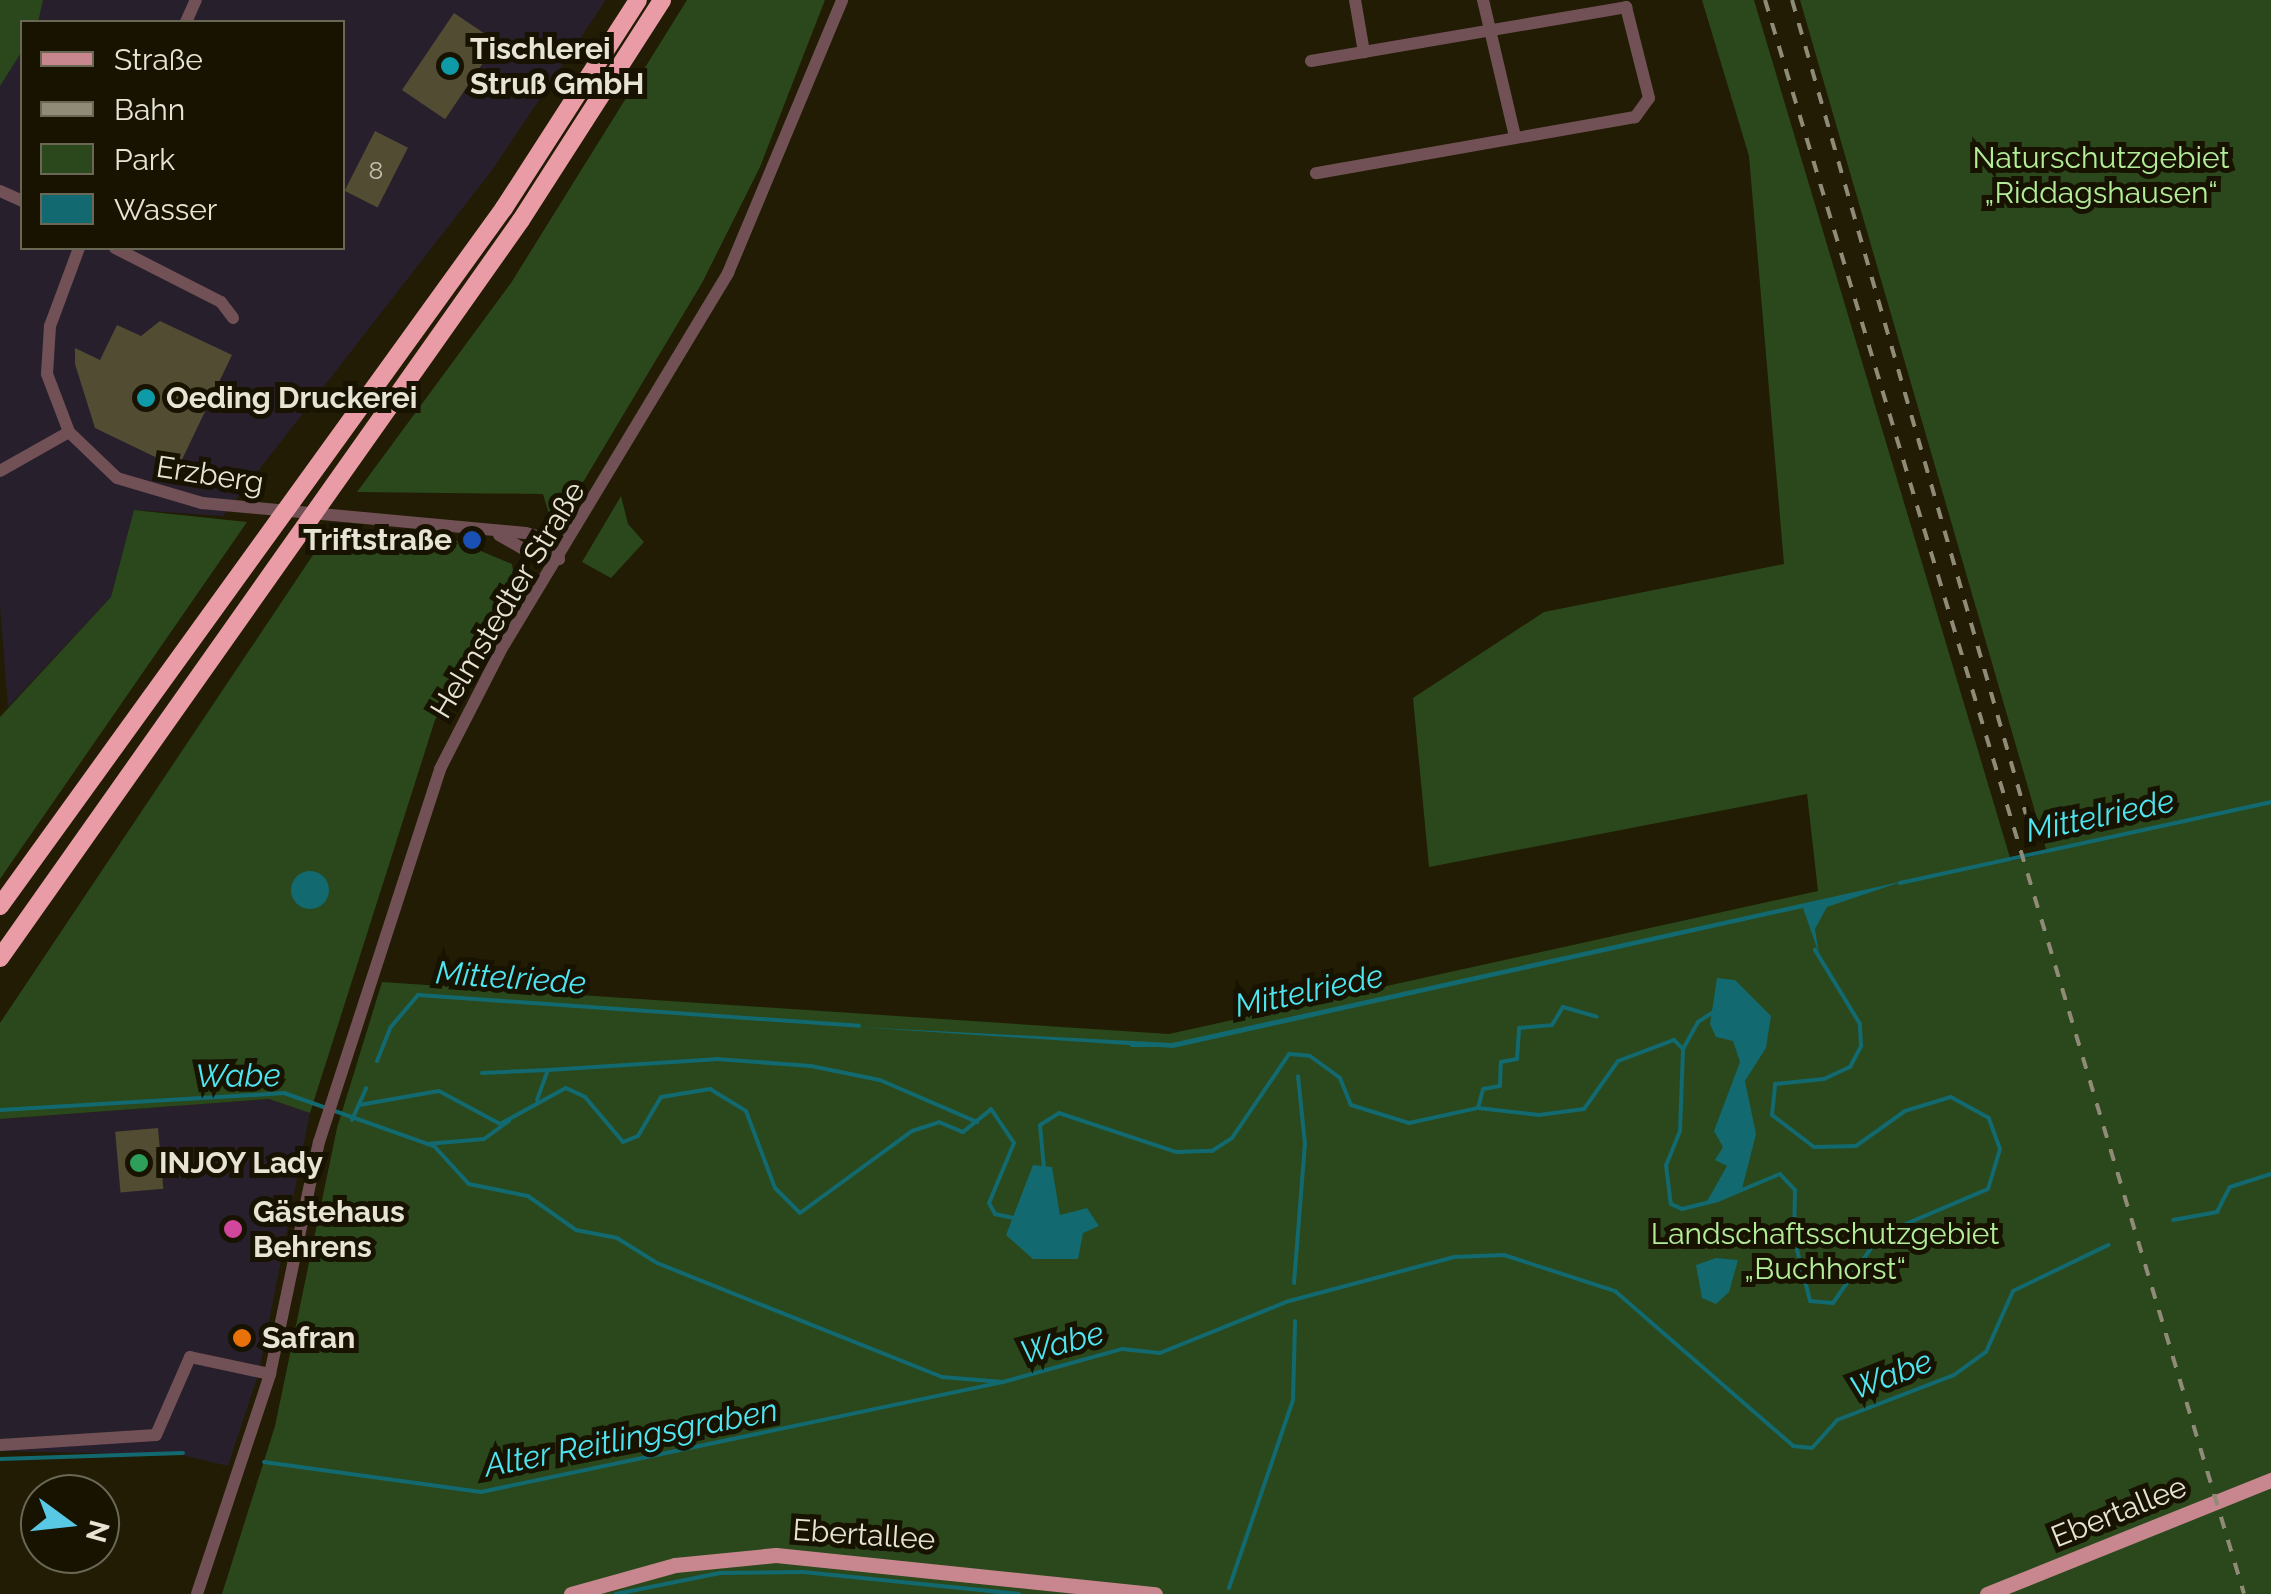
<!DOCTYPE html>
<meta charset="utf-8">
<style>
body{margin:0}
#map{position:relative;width:2271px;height:1594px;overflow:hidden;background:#211c03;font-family:Raleway,sans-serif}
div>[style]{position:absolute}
.commercial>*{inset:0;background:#281f2d}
.green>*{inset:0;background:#2a481b}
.water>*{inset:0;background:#126970}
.round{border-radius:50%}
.stream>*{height:4px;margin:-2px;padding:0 2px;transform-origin:2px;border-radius:2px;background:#126970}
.building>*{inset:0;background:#514c32;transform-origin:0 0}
.minor>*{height:12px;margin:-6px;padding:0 6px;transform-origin:6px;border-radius:6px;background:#715155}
.major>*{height:15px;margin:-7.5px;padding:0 7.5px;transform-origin:7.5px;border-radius:7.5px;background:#c8878f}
.highway>*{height:18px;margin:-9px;padding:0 9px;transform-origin:9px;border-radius:9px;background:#ea9ca6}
.rail>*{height:4px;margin-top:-2px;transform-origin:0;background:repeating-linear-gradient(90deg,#8f8b77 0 12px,transparent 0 24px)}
.dots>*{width:28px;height:28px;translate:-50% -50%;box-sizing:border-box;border:5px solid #171300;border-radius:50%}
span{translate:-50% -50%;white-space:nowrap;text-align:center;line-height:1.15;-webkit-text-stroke:10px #171300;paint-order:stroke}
.number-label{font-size:25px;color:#c2beac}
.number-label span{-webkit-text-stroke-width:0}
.poi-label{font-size:30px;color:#e7e4d5;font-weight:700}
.left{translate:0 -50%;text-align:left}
.right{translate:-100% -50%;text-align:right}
.park-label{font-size:30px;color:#b3ed9a}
.street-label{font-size:30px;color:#e7e4d5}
.water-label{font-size:32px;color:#4fe5f2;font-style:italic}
.legend{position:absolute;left:20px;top:20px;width:325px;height:230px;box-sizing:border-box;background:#171300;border:2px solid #6a6755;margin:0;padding:12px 18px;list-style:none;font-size:30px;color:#e7e4d5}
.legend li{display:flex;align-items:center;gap:20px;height:50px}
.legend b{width:50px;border:2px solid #6a6755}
.north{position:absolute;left:20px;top:1474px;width:100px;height:100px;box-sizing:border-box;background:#171300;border:2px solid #6a6755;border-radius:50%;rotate:105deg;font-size:28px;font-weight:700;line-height:40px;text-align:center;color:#e7e4d5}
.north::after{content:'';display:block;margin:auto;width:35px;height:45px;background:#58c8e4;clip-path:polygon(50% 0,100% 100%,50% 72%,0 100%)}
</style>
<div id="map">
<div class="commercial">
<i style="clip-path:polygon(evenodd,0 0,606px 0,493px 169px,223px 516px,135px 510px,111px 597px,8px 707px,0 606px,0 0,22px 22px,342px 22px,342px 248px,22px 248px,22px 22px)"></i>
<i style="clip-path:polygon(269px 1099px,310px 1113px,259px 1372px,228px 1466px,182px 1455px,0 1451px,0 1119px)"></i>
</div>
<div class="green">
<i style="clip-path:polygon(0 0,43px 0,38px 22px,22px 22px,22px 51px,0 86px)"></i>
<i style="clip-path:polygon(687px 0,825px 0,760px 167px,702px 283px,567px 509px,549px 514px,543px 494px,357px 492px,511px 283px)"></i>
<i style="clip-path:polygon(1702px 0,1754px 0,2011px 861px,2047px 853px,1800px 0,2271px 0,2271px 1594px,222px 1594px,275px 1426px,337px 1128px,382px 982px,1169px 1034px,1818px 891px,1807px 794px,1429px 867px,1413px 698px,1544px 612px,1784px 564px,1749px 156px)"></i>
<i style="clip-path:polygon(621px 496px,628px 524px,644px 542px,611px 578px,582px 562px)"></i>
<i style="clip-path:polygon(134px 510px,247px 522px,0 879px,0 717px,111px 597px)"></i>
<i style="clip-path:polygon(331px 528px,457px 541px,512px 564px,516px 590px,435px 720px,310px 1113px,269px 1099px,0 1119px,0 1023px)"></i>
</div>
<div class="water">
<i class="round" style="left:291px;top:871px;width:38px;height:38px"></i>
<i style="clip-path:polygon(1904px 881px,1827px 907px,1815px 929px,1819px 954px,1803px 908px,1173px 1048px,857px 1027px,1172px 1043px)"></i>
<i style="clip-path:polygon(1717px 978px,1735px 980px,1771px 1016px,1766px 1048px,1745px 1081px,1756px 1134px,1742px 1189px,1706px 1203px,1727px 1166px,1715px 1160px,1723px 1147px,1714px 1131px,1740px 1062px,1733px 1041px,1716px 1037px,1710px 1024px)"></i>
<i style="clip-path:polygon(1033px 1165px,1052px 1167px,1060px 1215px,1087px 1208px,1099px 1226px,1083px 1233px,1078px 1259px,1033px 1259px,1006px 1235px)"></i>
<i style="clip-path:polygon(1716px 1258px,1738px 1260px,1729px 1292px,1716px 1304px,1702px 1298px,1696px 1265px)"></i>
</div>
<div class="stream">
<i style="left:1900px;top:883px;width:380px;rotate:-12.3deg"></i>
<i style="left:1715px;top:1011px;width:20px;rotate:147deg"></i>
<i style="left:1698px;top:1022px;width:31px;rotate:119deg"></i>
<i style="left:1683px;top:1049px;width:82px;rotate:92.1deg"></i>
<i style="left:1680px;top:1131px;width:37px;rotate:112deg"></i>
<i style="left:1666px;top:1165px;width:39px;rotate:83deg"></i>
<i style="left:1671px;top:1204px;width:12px;rotate:24deg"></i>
<i style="left:1682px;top:1209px;width:37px;rotate:-14deg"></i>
<i style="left:1718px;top:1200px;width:67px;rotate:-22.8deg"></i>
<i style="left:1780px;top:1174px;width:22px;rotate:47deg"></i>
<i style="left:1795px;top:1190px;width:48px;rotate:91.2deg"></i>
<i style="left:1794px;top:1238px;width:65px;rotate:75.7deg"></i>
<i style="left:1810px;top:1301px;width:23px;rotate:5deg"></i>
<i style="left:1833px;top:1303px;width:83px;rotate:-55.3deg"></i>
<i style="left:1880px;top:1235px;width:117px;rotate:-23.1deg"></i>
<i style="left:1988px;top:1189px;width:42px;rotate:-73.3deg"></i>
<i style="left:2000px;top:1149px;width:33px;rotate:-110deg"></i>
<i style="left:1989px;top:1118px;width:43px;rotate:-151.1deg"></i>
<i style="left:1951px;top:1097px;width:48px;rotate:163.1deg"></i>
<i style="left:1905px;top:1111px;width:60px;rotate:144.5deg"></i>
<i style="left:1856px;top:1146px;width:42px;rotate:178.6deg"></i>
<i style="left:1814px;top:1147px;width:53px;rotate:-142.7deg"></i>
<i style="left:1772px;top:1115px;width:31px;rotate:-84deg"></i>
<i style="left:1775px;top:1084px;width:49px;rotate:-5.8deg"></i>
<i style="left:1824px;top:1079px;width:29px;rotate:-25deg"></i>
<i style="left:1850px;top:1067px;width:24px;rotate:-62deg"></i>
<i style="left:1861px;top:1046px;width:22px;rotate:-93deg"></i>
<i style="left:1860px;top:1024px;width:87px;rotate:-121.3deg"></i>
<i style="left:1132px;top:1045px;width:26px"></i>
<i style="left:377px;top:1061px;width:35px;rotate:-68deg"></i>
<i style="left:390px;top:1028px;width:43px;rotate:-49.7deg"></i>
<i style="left:418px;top:995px;width:442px;rotate:4deg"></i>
<i style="left:482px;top:1073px;width:66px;rotate:-2.6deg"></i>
<i style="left:537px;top:1100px;width:32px;rotate:-70deg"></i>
<i style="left:548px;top:1070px;width:168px;rotate:-3.7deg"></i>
<i style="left:716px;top:1059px;width:95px;rotate:4.2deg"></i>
<i style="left:811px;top:1066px;width:70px;rotate:11.5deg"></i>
<i style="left:880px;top:1080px;width:106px;rotate:23.4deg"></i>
<i style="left:359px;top:1105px;width:81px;rotate:-9.9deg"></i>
<i style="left:439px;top:1091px;width:69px;rotate:28.4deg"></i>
<i style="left:500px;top:1124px;width:75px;rotate:-28.6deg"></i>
<i style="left:566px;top:1088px;width:21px;rotate:25deg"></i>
<i style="left:585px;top:1097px;width:59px;rotate:49.8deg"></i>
<i style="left:623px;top:1142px;width:16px;rotate:-22deg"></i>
<i style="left:638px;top:1136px;width:45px;rotate:-59.5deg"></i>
<i style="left:661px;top:1097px;width:50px;rotate:-9.3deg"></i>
<i style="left:710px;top:1089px;width:42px;rotate:31.4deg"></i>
<i style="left:746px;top:1111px;width:82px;rotate:69.4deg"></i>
<i style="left:775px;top:1188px;width:35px;rotate:45deg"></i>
<i style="left:800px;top:1213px;width:139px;rotate:-36.2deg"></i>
<i style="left:912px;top:1131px;width:28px;rotate:-18deg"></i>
<i style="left:939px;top:1122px;width:26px;rotate:23deg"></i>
<i style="left:963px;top:1132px;width:36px;rotate:-39deg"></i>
<i style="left:991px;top:1109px;width:41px;rotate:55.9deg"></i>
<i style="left:1014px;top:1143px;width:65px;rotate:112.6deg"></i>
<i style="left:989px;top:1203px;width:13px;rotate:61deg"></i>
<i style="left:995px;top:1214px;width:19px;rotate:12deg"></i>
<i style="left:1478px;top:1108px;width:20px;rotate:-75deg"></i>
<i style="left:1483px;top:1089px;width:17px;rotate:-10deg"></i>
<i style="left:1500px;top:1086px;width:24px;rotate:-88deg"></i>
<i style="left:1501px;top:1062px;width:16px;rotate:-11deg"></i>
<i style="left:1517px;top:1059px;width:31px;rotate:-86deg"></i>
<i style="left:1519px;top:1028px;width:33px;rotate:-5deg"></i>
<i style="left:1552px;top:1025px;width:21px;rotate:-59deg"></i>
<i style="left:1563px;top:1007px;width:35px;rotate:16deg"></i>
<i style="left:0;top:1110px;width:285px;rotate:-3.4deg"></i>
<i style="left:284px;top:1093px;width:159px;rotate:19.5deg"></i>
<i style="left:434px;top:1146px;width:52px;rotate:47.4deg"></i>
<i style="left:469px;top:1184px;width:60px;rotate:11.5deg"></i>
<i style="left:528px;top:1196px;width:59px;rotate:35.3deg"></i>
<i style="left:576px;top:1230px;width:42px;rotate:11deg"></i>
<i style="left:617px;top:1238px;width:47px;rotate:32deg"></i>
<i style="left:657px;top:1263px;width:307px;rotate:21.8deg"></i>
<i style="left:942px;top:1377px;width:61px;rotate:4.7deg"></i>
<i style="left:1003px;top:1382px;width:123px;rotate:-15.5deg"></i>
<i style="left:1122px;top:1349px;width:38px;rotate:6deg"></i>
<i style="left:1160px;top:1353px;width:139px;rotate:-22deg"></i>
<i style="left:1289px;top:1301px;width:171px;rotate:-14.9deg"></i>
<i style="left:1454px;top:1257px;width:50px;rotate:-2.3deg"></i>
<i style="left:1504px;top:1255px;width:117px;rotate:18deg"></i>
<i style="left:1615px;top:1291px;width:236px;rotate:41deg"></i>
<i style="left:1793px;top:1446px;width:19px;rotate:6deg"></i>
<i style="left:1812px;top:1448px;width:38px;rotate:-48deg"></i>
<i style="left:1837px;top:1420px;width:125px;rotate:-21deg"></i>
<i style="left:1954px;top:1375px;width:39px;rotate:-36deg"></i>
<i style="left:1986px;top:1352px;width:67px;rotate:-66.1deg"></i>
<i style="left:2013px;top:1291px;width:106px;rotate:-25.8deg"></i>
<i style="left:352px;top:1120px;width:35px;rotate:-66deg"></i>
<i style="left:427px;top:1144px;width:57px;rotate:-5deg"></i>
<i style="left:484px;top:1139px;width:31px;rotate:-36deg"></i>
<i style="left:1044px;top:1169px;width:44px;rotate:-95.2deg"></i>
<i style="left:1040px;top:1125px;width:22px;rotate:-32deg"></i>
<i style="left:1059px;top:1113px;width:123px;rotate:18.4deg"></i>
<i style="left:1176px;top:1152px;width:36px;rotate:-2deg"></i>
<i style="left:1212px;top:1151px;width:24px;rotate:-33deg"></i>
<i style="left:1232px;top:1138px;width:102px;rotate:-55.8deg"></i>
<i style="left:1289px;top:1054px;width:21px;rotate:5deg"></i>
<i style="left:1310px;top:1056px;width:37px;rotate:36deg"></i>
<i style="left:1340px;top:1078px;width:29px;rotate:68deg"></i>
<i style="left:1351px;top:1105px;width:61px;rotate:17.2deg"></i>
<i style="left:1409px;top:1123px;width:71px;rotate:-12.3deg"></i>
<i style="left:1478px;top:1108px;width:61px;rotate:6.5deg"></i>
<i style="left:1539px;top:1115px;width:45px;rotate:-7.6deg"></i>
<i style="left:1584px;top:1109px;width:59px;rotate:-54.7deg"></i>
<i style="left:1618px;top:1061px;width:60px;rotate:-20.6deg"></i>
<i style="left:1674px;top:1040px;width:13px;rotate:45deg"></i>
<i style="left:2173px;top:1220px;width:45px;rotate:-10.3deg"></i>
<i style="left:2217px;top:1212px;width:28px;rotate:-63deg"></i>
<i style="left:2230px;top:1187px;width:43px;rotate:-17.6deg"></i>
<i style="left:1294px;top:1283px;width:139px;rotate:-85.5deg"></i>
<i style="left:1305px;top:1144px;width:68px;rotate:-95.9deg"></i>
<i style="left:0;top:1459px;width:183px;rotate:-1.9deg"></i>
<i style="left:264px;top:1462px;width:219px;rotate:7.9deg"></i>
<i style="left:481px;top:1492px;width:533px;rotate:-11.9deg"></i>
<i style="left:1229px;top:1588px;width:199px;rotate:-71.2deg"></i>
<i style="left:1293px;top:1400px;width:79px;rotate:-88.5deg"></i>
<i style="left:616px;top:1594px;width:106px;rotate:-11.4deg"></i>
<i style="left:720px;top:1573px;width:83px;rotate:-0.7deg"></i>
<i style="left:803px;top:1572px;width:217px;rotate:5.8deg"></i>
</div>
<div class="building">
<i style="left:454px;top:13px;width:52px;height:93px;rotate:34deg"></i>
<i style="left:375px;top:131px;width:37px;height:67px;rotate:27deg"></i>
<i style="clip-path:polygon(160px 321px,232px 355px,178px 468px,95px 428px,75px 364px,75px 348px,100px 360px,117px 325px,141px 336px)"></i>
<i style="left:158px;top:1128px;width:61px;height:43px;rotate:85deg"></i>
</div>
<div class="minor">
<i style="left:1355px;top:0;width:53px;rotate:80.2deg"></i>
<i style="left:1483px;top:0;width:140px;rotate:76.8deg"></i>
<i style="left:186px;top:22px;width:24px;rotate:-66deg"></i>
<i style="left:1311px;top:61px;width:320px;rotate:-9.7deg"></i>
<i style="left:1626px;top:7px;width:94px;rotate:75.8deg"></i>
<i style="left:1649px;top:98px;width:24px;rotate:126deg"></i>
<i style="left:1635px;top:117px;width:324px;rotate:170deg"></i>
<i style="left:0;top:191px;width:24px;rotate:24deg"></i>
<i style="left:79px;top:248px;width:83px;rotate:110.4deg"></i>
<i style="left:50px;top:326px;width:48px;rotate:93.6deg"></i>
<i style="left:47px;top:374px;width:62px;rotate:69.2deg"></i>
<i style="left:69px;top:432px;width:66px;rotate:43.8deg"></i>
<i style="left:117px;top:478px;width:89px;rotate:16.4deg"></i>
<i style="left:202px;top:503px;width:325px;rotate:5.3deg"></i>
<i style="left:526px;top:533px;width:23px;rotate:15deg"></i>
<i style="left:548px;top:539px;width:23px;rotate:61deg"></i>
<i style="left:115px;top:248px;width:119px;rotate:27deg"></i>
<i style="left:221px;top:302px;width:20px;rotate:53deg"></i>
<i style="left:0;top:471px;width:79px;rotate:-29.5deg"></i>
<i style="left:499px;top:535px;width:46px;rotate:29.9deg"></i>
<i style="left:539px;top:558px;width:20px;rotate:3deg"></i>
<i style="left:0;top:1445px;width:156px;rotate:-3.7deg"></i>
<i style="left:156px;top:1435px;width:85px;rotate:-66.4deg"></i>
<i style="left:190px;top:1357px;width:82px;rotate:12deg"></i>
<i style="left:197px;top:1594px;width:232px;rotate:-71.6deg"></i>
<i style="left:270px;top:1374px;width:237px;rotate:-78.1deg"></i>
<i style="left:319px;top:1142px;width:392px;rotate:-72deg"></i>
<i style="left:440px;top:769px;width:136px;rotate:-62.9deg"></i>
<i style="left:502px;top:648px;width:438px;rotate:-58.9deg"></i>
<i style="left:728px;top:273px;width:296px;rotate:-67.3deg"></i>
</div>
<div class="major">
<i style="left:571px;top:1594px;width:108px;rotate:-15.6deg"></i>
<i style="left:675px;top:1565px;width:101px;rotate:-5.7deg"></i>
<i style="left:776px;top:1555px;width:381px;rotate:5.9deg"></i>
<i style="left:1987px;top:1594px;width:306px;rotate:-21.9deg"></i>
</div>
<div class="highway">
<i style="left:0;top:906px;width:861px;rotate:-54.17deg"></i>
<i style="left:504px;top:208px;width:247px;rotate:-57.2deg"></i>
<i style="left:0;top:958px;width:903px;rotate:-54.78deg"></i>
<i style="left:521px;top:220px;width:261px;rotate:-57.3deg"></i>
</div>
<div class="rail">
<i style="left:1765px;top:0;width:1664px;rotate:73.27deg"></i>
<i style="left:1792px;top:0;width:866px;rotate:73.97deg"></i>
</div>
<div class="dots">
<i style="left:450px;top:66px;background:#0f9aa8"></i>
<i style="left:146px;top:398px;background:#0f9aa8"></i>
<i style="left:472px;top:540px;background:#1a4fb4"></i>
<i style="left:139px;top:1163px;background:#2e9e5b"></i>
<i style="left:233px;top:1229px;background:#d1479c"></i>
<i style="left:242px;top:1338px;background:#e8710a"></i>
</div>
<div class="number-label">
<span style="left:376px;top:170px">8</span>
</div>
<div class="poi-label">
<span class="left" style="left:470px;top:66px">Tischlerei<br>Struß GmbH</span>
<span class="left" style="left:166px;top:398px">Oeding Druckerei</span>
<span class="right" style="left:452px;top:540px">Triftstraße</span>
<span class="left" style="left:159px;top:1163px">INJOY Lady</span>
<span class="left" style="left:253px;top:1229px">Gästehaus<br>Behrens</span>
<span class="left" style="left:262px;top:1338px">Safran</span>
</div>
<div class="park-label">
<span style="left:2101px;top:175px">Naturschutzgebiet<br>„Riddagshausen“</span>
<span style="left:1825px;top:1251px">Landschaftsschutzgebiet<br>„Buchhorst“</span>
</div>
<div class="street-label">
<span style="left:210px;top:475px;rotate:9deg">Erzberg</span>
<span style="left:508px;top:600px;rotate:-59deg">Helmstedter Straße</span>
<span style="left:2119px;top:1512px;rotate:-22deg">Ebertallee</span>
<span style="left:864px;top:1535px;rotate:4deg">Ebertallee</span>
</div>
<div class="water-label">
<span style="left:2100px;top:816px;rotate:-12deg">Mittelriede</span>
<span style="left:511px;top:978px;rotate:4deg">Mittelriede</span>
<span style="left:1309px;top:991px;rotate:-12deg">Mittelriede</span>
<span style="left:238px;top:1076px;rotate:-1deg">Wabe</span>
<span style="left:1062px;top:1343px;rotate:-15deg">Wabe</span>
<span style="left:1891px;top:1375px;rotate:-21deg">Wabe</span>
<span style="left:631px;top:1438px;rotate:-11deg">Alter Reitlingsgraben</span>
</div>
<ul class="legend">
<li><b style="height:12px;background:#c8878f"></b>Straße</li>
<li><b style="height:12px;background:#8f8b77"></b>Bahn</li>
<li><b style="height:28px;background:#2a481b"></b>Park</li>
<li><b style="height:28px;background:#126970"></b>Wasser</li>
</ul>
<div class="north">N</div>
</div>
